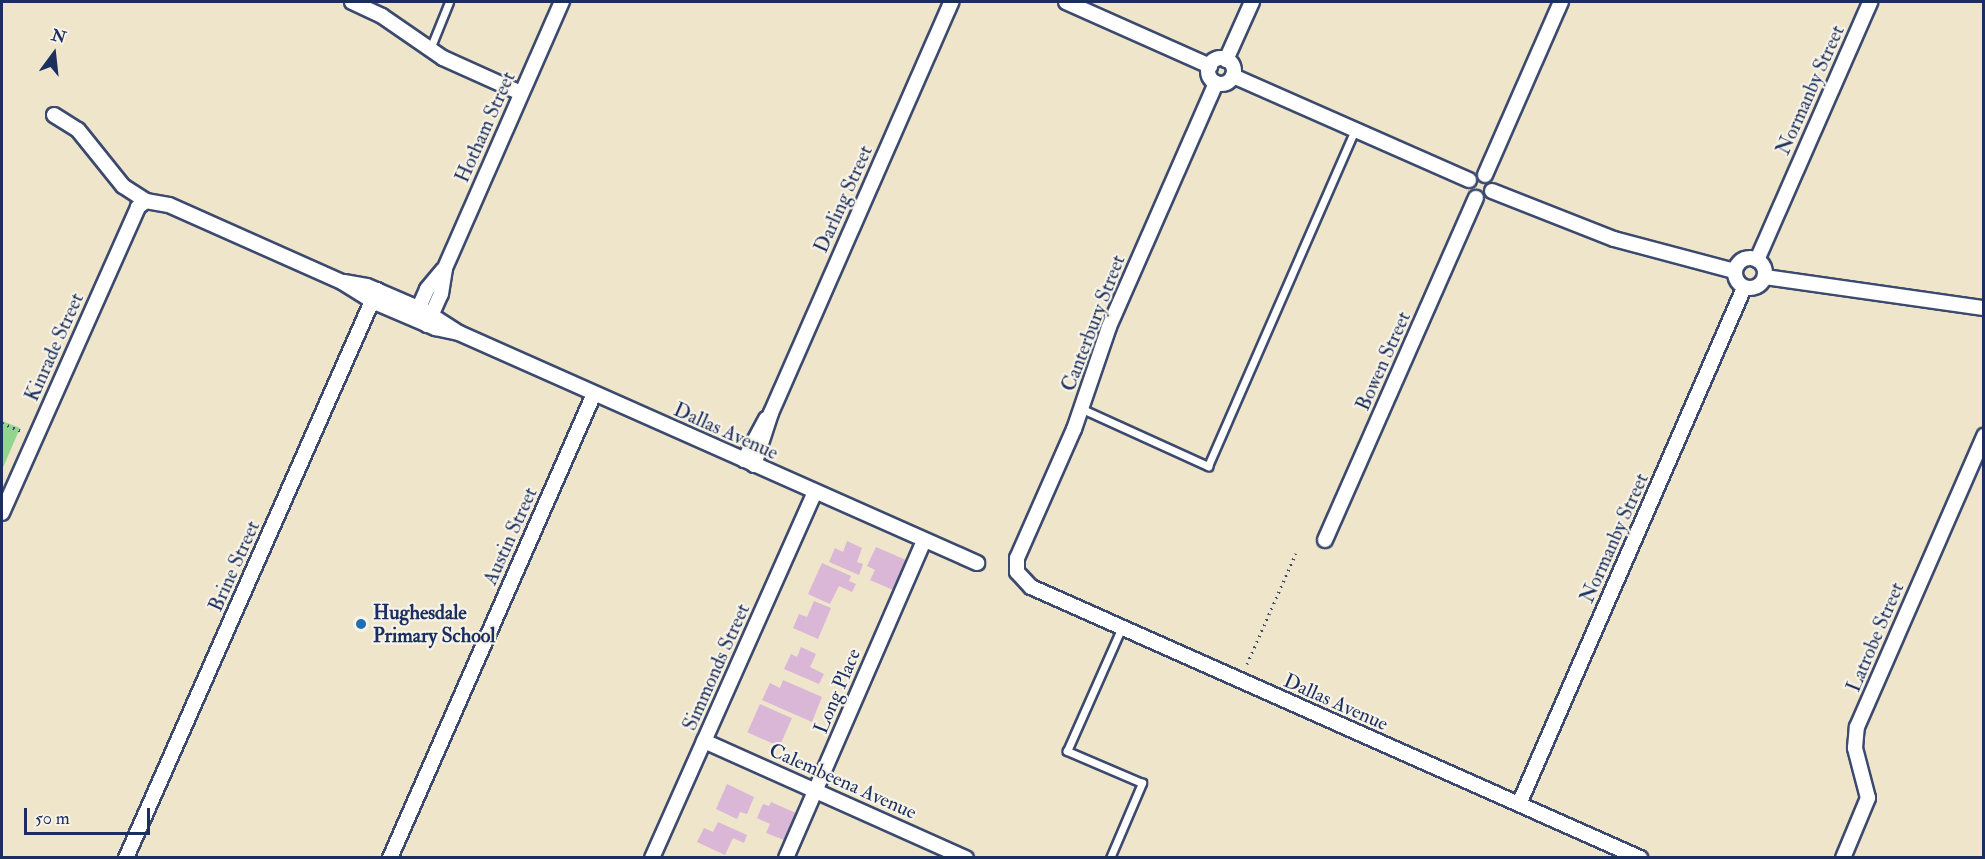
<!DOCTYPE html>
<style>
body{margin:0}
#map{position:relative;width:1985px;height:859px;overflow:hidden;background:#efe5ca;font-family:"IM FELL Double Pica",serif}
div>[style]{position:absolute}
.green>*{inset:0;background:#92d58d}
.building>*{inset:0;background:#dab6d7;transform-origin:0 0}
.path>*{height:3px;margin-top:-1.5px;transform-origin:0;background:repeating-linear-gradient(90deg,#3b4a6e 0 1.5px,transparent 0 6px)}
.roads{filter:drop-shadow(2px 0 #3b4a6e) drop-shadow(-2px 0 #3b4a6e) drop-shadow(0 2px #3b4a6e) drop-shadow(0 -2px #3b4a6e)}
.service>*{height:7px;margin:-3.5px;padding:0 3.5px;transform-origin:3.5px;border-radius:3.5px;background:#fff}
.minor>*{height:14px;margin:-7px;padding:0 7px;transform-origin:7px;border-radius:7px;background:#fff}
.minor>.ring{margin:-7px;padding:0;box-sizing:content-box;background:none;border:14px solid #fff;border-radius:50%}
.dots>*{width:16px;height:16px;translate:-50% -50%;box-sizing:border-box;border:3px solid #f7f3e8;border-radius:50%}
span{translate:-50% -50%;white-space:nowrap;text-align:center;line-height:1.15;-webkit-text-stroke:4.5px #f7f3e8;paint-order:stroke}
.street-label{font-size:20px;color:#1b2f5e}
.poi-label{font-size:20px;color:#1b2f5e;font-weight:700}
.left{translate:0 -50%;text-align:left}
.frame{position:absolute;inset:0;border:3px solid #1b2f5e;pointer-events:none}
.north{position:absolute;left:24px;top:24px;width:60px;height:60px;-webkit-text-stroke:4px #f7f3e8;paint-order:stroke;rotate:15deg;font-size:16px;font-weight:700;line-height:24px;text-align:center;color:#1b2f5e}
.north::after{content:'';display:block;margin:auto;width:21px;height:27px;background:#1b2f5e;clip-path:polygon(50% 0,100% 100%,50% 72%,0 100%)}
.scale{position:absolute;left:24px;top:808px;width:126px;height:27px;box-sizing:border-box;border:3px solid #1b2f5e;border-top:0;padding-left:8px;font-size:18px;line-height:21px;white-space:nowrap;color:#1b2f5e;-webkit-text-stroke:4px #f7f3e8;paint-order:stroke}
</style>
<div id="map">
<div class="green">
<i style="clip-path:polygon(2px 421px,20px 428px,2px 470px)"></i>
</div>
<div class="building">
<i style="clip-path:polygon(847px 541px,862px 548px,857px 562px,863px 564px,859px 575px,829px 562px,835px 548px,843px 552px)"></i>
<i style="clip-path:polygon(876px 547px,906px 560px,893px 590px,870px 580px,875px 570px,867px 566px)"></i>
<i style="clip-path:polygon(822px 563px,851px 576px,849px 581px,856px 584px,852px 592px,839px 586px,830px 604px,808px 594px)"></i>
<i style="clip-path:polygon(814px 601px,831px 608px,818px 639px,793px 628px,799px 614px,807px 617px)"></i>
<i style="clip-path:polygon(801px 647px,816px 654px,810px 667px,824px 674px,819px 684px,784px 669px,791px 654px,797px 657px)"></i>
<i style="clip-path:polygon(783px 680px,822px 697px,812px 722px,762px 700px,770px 683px,780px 688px)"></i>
<i style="left:760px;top:704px;width:35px;height:31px;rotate:24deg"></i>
<i style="clip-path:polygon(727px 784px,754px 797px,747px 814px,740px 812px,737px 819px,716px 809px)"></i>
<i style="clip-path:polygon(771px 802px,796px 813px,784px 840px,766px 833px,770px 824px,757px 818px,763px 804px,769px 806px)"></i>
<i style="clip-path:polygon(718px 822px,747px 835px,744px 843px,733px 838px,725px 855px,697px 842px,704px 828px,713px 832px)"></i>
</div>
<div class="path">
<i style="left:2px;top:423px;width:21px;rotate:23deg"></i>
<i style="left:1247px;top:664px;width:121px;rotate:-66.2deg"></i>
</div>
<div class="roads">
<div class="service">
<i style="left:430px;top:49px;width:51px;rotate:-68deg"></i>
<i style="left:1080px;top:408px;width:141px;rotate:24.4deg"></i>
<i style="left:1208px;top:466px;width:365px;rotate:-66.4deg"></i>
<i style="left:1110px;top:858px;width:82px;rotate:-66.9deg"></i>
<i style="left:1142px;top:783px;width:82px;rotate:-156.9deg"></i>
<i style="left:1067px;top:751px;width:136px;rotate:-66.1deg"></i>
</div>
<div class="minor">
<i style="left:352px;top:2px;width:33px;rotate:25deg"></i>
<i style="left:382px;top:16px;width:74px;rotate:34.5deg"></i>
<i style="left:443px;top:58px;width:85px;rotate:24.2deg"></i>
<i style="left:1066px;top:2px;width:158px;rotate:24deg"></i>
<i class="ring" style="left:1208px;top:58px;width:12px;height:12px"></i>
<i style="left:1226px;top:60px;width:64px;rotate:-65.9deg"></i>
<i style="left:1233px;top:76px;width:258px;rotate:23.8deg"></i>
<i style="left:1216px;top:83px;width:266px;rotate:113.7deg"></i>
<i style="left:1109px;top:327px;width:108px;rotate:108.9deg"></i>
<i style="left:1074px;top:429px;width:141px;rotate:113.8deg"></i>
<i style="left:1017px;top:558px;width:14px;rotate:90deg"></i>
<i style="left:1017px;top:572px;width:21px;rotate:47deg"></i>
<i style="left:1031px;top:587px;width:667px;rotate:23.99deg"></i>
<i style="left:54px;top:115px;width:28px;rotate:32deg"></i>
<i style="left:78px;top:130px;width:72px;rotate:51.2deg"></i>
<i style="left:123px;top:186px;width:27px;rotate:33deg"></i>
<i style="left:1485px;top:175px;width:189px;rotate:-66.3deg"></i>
<i style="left:1492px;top:191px;width:131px;rotate:21.5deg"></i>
<i style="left:1614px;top:239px;width:124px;rotate:14.9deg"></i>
<i style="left:146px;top:201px;width:23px;rotate:10deg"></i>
<i style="left:169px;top:205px;width:189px;rotate:24deg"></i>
<i style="left:342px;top:282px;width:36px;rotate:32deg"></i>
<i style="left:372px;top:301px;width:69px;rotate:23.2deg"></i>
<i style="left:435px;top:328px;width:25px;rotate:12deg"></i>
<i style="left:459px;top:333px;width:567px;rotate:23.94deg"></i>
<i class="ring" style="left:1735px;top:258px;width:16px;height:16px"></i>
<i style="left:1757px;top:260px;width:282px;rotate:-66.3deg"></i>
<i style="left:1765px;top:277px;width:221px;rotate:8.1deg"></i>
<i style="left:344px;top:282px;width:23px;rotate:10deg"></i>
<i style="left:367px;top:286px;width:63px;rotate:23.3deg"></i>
<i style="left:425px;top:311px;width:38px;rotate:33deg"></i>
<i style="left:416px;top:314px;width:27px;rotate:-66deg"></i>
<i style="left:427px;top:289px;width:25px;rotate:-50deg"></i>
<i style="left:427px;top:325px;width:34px;rotate:-66deg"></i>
<i style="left:441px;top:294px;width:26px;rotate:-81deg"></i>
<i style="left:445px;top:268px;width:291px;rotate:-66.3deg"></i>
<i style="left:744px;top:460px;width:47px;rotate:-61.8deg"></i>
<i style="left:754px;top:465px;width:55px;rotate:-71.9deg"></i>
<i style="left:771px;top:413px;width:449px;rotate:-66.3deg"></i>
<i style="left:2px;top:513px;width:335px;rotate:-66deg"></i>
<i style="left:138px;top:207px;width:10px;rotate:-37deg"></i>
<i style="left:1325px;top:540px;width:374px;rotate:-66.2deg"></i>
<i style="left:704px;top:741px;width:287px;rotate:24.1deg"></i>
<i style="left:1519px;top:804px;width:563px;rotate:-66.44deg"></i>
<i style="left:126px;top:858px;width:621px;rotate:-66.16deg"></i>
<i style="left:390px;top:858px;width:507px;rotate:-66.27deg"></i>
<i style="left:652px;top:858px;width:401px;rotate:-66deg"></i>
<i style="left:786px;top:858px;width:346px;rotate:-66.5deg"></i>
<i style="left:1843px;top:858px;width:65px;rotate:-67.4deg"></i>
<i style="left:1868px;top:798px;width:52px;rotate:-104.6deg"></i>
<i style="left:1855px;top:748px;width:21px;rotate:-85deg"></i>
<i style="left:1857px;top:727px;width:318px;rotate:-66.4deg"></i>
</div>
</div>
<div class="dots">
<i style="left:361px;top:624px;background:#1f6fb2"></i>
</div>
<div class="street-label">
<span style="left:1810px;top:90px;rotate:-66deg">Normanby Street</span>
<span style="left:485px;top:127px;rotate:-66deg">Hotham Street</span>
<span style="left:843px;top:199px;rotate:-66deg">Darling Street</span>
<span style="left:1093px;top:323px;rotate:-69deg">Canterbury Street</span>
<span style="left:54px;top:347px;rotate:-66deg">Kinrade Street</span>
<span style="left:1383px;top:361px;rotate:-66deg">Bowen Street</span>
<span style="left:726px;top:431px;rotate:24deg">Dallas Avenue</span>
<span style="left:510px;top:536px;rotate:-66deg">Austin Street</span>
<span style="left:1614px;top:538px;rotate:-66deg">Normanby Street</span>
<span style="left:234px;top:566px;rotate:-66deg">Brine Street</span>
<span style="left:1875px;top:637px;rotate:-67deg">Latrobe Street</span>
<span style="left:716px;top:667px;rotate:-66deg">Simmonds Street</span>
<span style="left:837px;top:691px;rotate:-67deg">Long Place</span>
<span style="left:1336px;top:702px;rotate:24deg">Dallas Avenue</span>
<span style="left:843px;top:781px;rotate:24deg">Calembeena Avenue</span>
</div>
<div class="poi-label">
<span class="left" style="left:373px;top:624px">Hughesdale<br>Primary School</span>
</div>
<div class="frame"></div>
<div class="north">N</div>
<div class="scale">50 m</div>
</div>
